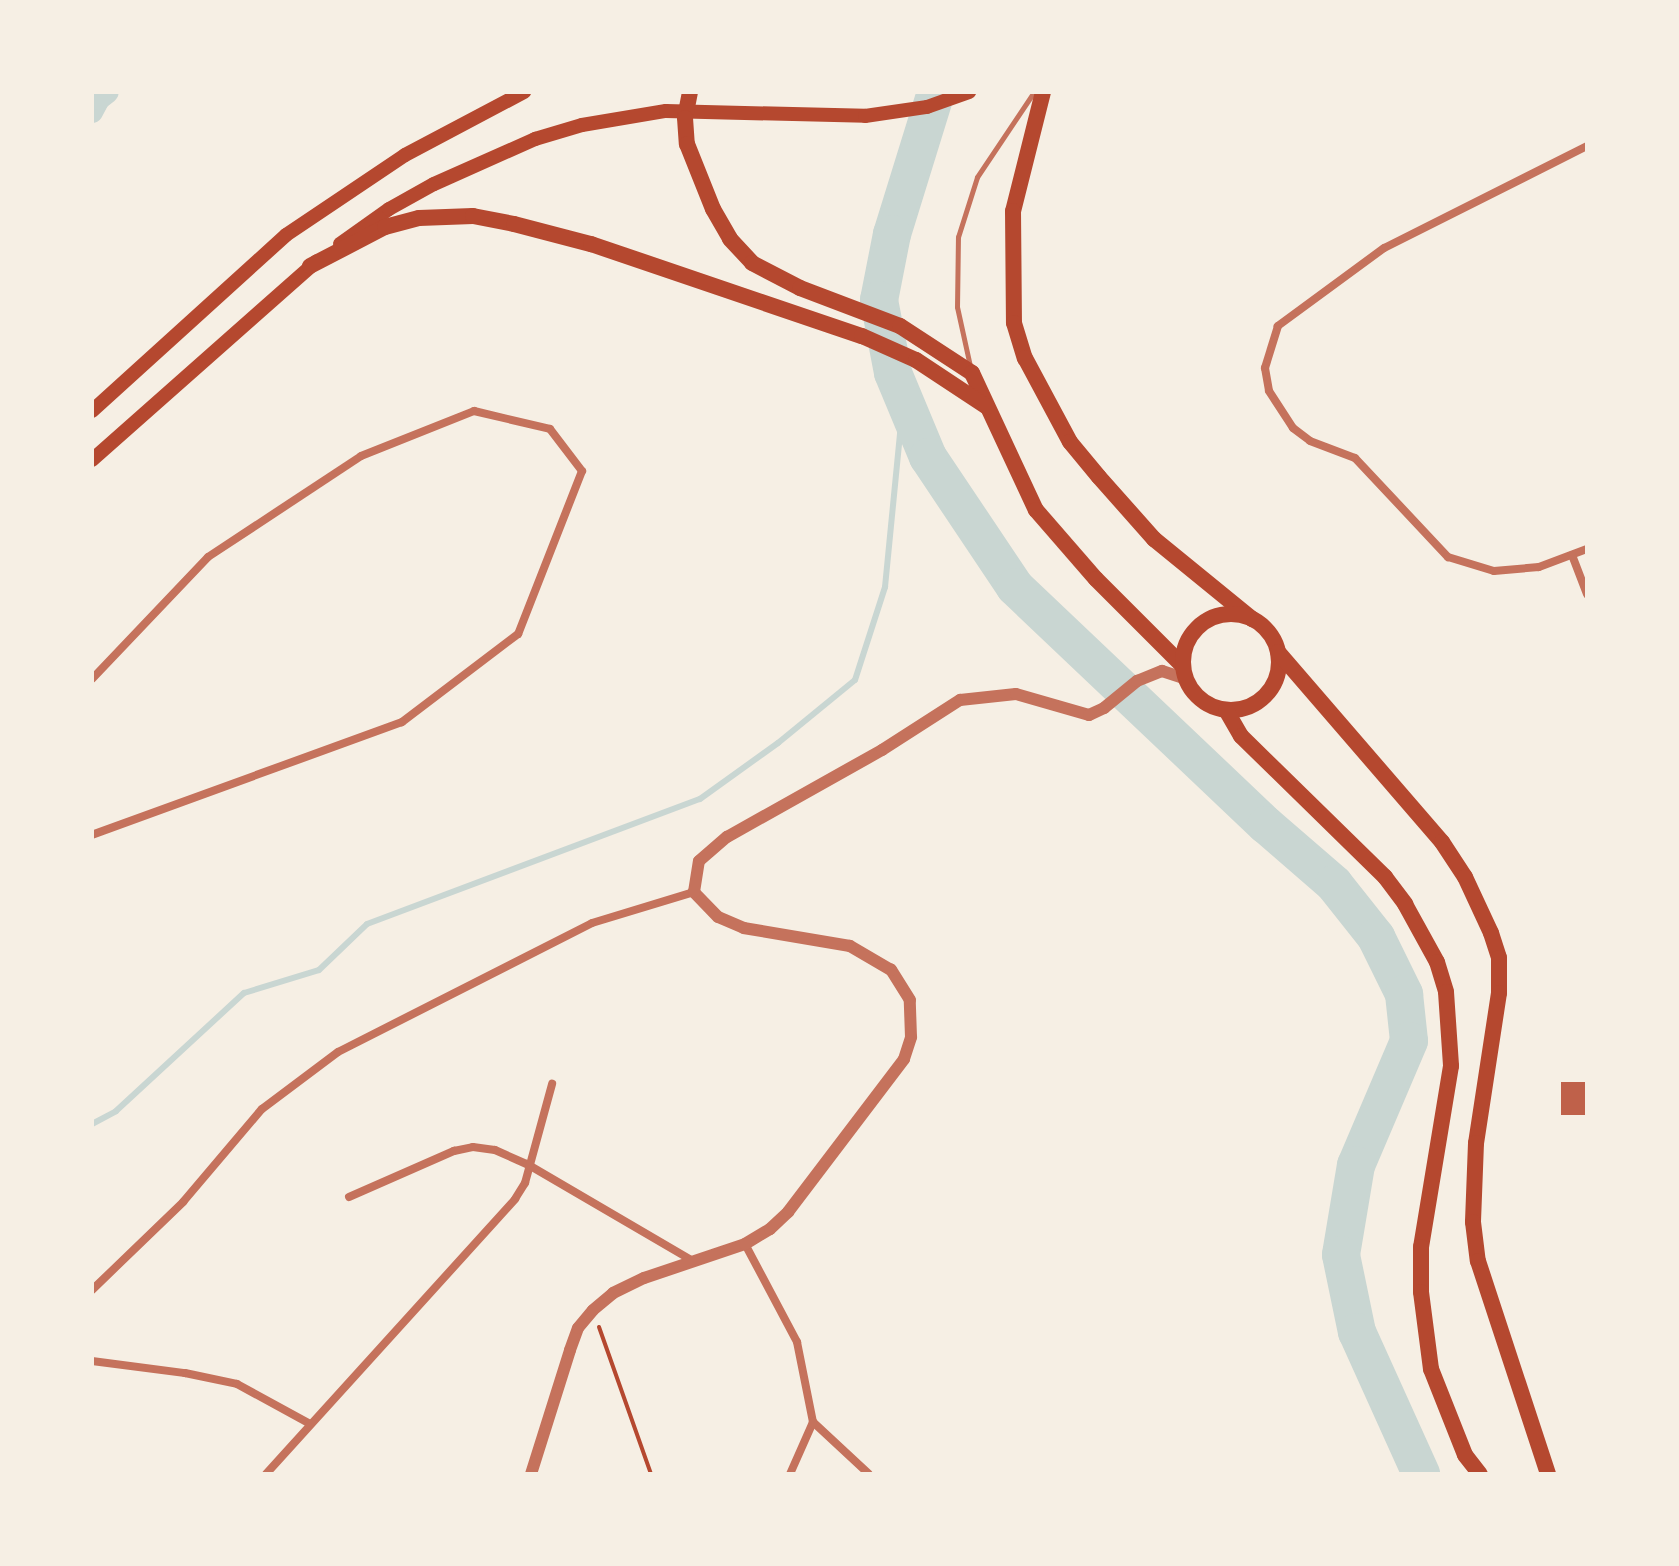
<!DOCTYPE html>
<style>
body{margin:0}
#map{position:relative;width:1679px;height:1566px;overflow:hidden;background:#f6efe4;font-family:"Asap Condensed",sans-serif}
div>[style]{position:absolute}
.stream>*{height:6px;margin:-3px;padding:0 3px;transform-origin:3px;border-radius:3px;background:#c9d6d2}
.canal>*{height:22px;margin:-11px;padding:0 11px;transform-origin:11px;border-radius:11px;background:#c9d6d2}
.river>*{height:38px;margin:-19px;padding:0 19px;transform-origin:19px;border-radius:19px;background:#c9d6d2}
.building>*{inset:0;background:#bf614a;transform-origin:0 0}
.path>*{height:4px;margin:-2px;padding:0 2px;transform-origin:2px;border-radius:2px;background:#b5482f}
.service>*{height:5px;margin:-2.5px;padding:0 2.5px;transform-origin:2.5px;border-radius:2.5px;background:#c5725c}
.minor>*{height:8px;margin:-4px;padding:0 4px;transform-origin:4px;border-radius:4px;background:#c5725c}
.tertiary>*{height:12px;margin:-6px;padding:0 6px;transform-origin:6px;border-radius:6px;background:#c5725c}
.secondary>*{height:14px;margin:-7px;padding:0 7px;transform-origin:7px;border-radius:7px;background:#b5482f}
.primary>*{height:16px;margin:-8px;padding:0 8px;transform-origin:8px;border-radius:8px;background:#b5482f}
.primary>.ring{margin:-8px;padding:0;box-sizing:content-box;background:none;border:16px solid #b5482f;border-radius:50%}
span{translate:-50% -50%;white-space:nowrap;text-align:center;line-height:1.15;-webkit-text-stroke:6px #f6efe4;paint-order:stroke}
.frame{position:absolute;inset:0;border:94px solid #f6efe4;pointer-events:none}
</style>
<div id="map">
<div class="stream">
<i style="left:92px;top:1124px;width:27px;rotate:-28deg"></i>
<i style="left:116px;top:1111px;width:174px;rotate:-42.7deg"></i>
<i style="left:244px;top:993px;width:78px;rotate:-17deg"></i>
<i style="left:319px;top:970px;width:66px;rotate:-43.8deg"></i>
<i style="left:367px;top:924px;width:356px;rotate:-20.6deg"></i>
<i style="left:700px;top:799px;width:96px;rotate:-35.7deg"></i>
<i style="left:778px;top:743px;width:99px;rotate:-39.3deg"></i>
<i style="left:855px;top:680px;width:98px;rotate:-72.1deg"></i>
<i style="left:885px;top:587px;width:186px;rotate:-84.4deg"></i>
</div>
<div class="canal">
<i style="left:92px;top:112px;width:15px;rotate:-62deg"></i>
<i style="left:99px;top:99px;width:11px;rotate:-38deg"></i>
</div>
<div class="river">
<i style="left:936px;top:92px;width:149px;rotate:107.2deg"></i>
<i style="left:892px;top:234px;width:67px;rotate:101.1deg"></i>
<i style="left:879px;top:300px;width:74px;rotate:79.1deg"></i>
<i style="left:893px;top:373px;width:91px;rotate:67.4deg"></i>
<i style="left:928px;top:457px;width:156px;rotate:56.2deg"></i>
<i style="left:1015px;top:587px;width:346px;rotate:43.5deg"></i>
<i style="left:1266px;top:825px;width:90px;rotate:40.9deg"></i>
<i style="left:1334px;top:884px;width:68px;rotate:51.6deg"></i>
<i style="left:1376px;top:937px;width:64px;rotate:63.8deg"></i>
<i style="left:1404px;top:994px;width:47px;rotate:83.9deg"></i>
<i style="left:1409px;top:1041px;width:135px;rotate:113.1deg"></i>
<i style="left:1356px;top:1165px;width:91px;rotate:99.5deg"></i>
<i style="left:1341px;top:1255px;width:79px;rotate:78.3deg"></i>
<i style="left:1357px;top:1332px;width:156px;rotate:65.7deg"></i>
</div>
<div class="building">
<i style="left:1587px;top:1082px;width:33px;height:26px;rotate:90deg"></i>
</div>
<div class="path">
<i style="left:599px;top:1327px;width:156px;rotate:70.5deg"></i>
</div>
<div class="service">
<i style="left:970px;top:366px;width:60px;rotate:-102.4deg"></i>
<i style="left:957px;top:307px;width:70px;rotate:-89.2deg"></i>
<i style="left:958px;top:237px;width:63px;rotate:-72.4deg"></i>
<i style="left:977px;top:177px;width:102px;rotate:-56.2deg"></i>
</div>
<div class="minor">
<i style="left:1587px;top:146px;width:227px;rotate:153.3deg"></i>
<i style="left:1384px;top:248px;width:132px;rotate:143.7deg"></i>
<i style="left:1278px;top:326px;width:44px;rotate:107.2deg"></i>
<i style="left:1265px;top:368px;width:23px;rotate:80deg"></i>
<i style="left:1269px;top:391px;width:44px;rotate:57deg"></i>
<i style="left:1293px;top:428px;width:21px;rotate:37deg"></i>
<i style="left:1310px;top:441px;width:48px;rotate:20.7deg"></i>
<i style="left:1355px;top:458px;width:136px;rotate:46.8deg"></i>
<i style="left:1448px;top:557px;width:48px;rotate:16.9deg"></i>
<i style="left:1494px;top:571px;width:45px;rotate:-5.1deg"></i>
<i style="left:1539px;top:567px;width:51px;rotate:-20.6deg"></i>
<i style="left:1572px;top:555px;width:42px;rotate:69deg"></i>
<i style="left:92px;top:679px;width:168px;rotate:-46.4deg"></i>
<i style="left:208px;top:557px;width:183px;rotate:-33.4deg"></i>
<i style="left:361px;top:456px;width:122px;rotate:-21.7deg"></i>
<i style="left:474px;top:411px;width:78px;rotate:13.3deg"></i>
<i style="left:550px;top:429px;width:53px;rotate:52.7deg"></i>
<i style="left:582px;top:471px;width:175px;rotate:111.4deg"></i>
<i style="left:518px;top:634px;width:146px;rotate:142.8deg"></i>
<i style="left:402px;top:722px;width:330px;rotate:160deg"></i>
<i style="left:349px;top:1197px;width:115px;rotate:-23.7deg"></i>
<i style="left:454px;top:1151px;width:19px;rotate:-12deg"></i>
<i style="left:473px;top:1147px;width:22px;rotate:8deg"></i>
<i style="left:495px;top:1150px;width:35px;rotate:24deg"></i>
<i style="left:527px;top:1164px;width:190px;rotate:30.3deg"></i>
<i style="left:745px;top:1244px;width:111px;rotate:62deg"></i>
<i style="left:797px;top:1342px;width:82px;rotate:78.7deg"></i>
<i style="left:813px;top:1422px;width:76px;rotate:42.9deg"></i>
<i style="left:92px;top:1290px;width:127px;rotate:-44deg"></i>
<i style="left:183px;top:1202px;width:122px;rotate:-49.7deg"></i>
<i style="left:262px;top:1109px;width:95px;rotate:-36.9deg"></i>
<i style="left:338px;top:1052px;width:285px;rotate:-26.9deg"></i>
<i style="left:592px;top:923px;width:107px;rotate:-16.9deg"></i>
<i style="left:92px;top:1361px;width:94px;rotate:7.4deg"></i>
<i style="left:185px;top:1373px;width:53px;rotate:11.9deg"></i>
<i style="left:237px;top:1384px;width:83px;rotate:28.7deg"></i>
<i style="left:266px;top:1474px;width:371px;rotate:-47.8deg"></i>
<i style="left:515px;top:1199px;width:19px;rotate:-58deg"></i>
<i style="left:525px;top:1183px;width:103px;rotate:-74.7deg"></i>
<i style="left:790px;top:1474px;width:57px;rotate:-66.1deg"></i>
</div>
<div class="tertiary">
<i style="left:531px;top:1474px;width:130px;rotate:-72.5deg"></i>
<i style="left:570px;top:1350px;width:23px;rotate:-70deg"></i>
<i style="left:578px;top:1328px;width:23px;rotate:-50deg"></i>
<i style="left:593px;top:1310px;width:26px;rotate:-40deg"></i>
<i style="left:613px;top:1293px;width:34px;rotate:-26deg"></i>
<i style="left:644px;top:1278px;width:107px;rotate:-18.6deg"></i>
<i style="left:745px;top:1244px;width:29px;rotate:-31deg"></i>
<i style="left:770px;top:1229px;width:25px;rotate:-43deg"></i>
<i style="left:788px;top:1212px;width:192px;rotate:-52.8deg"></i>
<i style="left:904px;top:1059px;width:23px;rotate:-72deg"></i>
<i style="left:911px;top:1037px;width:37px;rotate:-92deg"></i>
<i style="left:910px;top:1000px;width:36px;rotate:-122deg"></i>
<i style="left:891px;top:970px;width:48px;rotate:-149.7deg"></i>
<i style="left:850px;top:946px;width:108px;rotate:-170.4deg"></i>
<i style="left:744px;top:928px;width:28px;rotate:-157deg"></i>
<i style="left:718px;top:917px;width:35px;rotate:-134deg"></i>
<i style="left:694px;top:892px;width:31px;rotate:-81deg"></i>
<i style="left:699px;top:861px;width:37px;rotate:-41deg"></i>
<i style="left:727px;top:837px;width:178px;rotate:-29.3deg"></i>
<i style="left:882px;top:750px;width:93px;rotate:-32.7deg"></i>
<i style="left:960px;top:700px;width:56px;rotate:-6.1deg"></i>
<i style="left:1016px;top:694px;width:76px;rotate:16deg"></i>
<i style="left:1089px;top:715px;width:17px;rotate:-25deg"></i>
<i style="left:1104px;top:708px;width:43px;rotate:-39.3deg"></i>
<i style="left:1137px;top:681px;width:27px;rotate:-22deg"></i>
<i style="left:1162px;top:671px;width:25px;rotate:18deg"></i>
</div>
<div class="secondary">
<i style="left:340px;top:244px;width:60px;rotate:-35.5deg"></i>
<i style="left:389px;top:209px;width:51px;rotate:-29.1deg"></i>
<i style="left:434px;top:184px;width:111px;rotate:-24deg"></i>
<i style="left:535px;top:139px;width:49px;rotate:-16.6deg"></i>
<i style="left:582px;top:125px;width:85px;rotate:-9.5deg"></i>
<i style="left:666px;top:111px;width:199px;rotate:1.4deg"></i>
<i style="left:865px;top:116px;width:63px;rotate:-8.3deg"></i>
<i style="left:927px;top:107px;width:45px;rotate:-19.7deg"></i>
<i style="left:92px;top:411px;width:262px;rotate:-42.2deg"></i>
<i style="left:286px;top:235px;width:143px;rotate:-33.9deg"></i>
<i style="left:405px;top:155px;width:135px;rotate:-27.9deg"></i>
<i style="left:92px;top:460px;width:300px;rotate:-41.5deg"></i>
</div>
<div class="primary">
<i style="left:690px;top:92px;width:26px;rotate:101deg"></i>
<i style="left:685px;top:118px;width:26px;rotate:86deg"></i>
<i style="left:687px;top:144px;width:70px;rotate:68.2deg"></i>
<i style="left:713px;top:209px;width:34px;rotate:60deg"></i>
<i style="left:730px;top:239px;width:33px;rotate:47deg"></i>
<i style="left:752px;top:263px;width:54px;rotate:27.5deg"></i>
<i style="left:800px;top:288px;width:107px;rotate:20.8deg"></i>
<i style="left:900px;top:326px;width:86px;rotate:33.1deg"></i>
<i style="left:972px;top:373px;width:151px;rotate:65deg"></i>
<i style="left:1036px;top:510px;width:91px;rotate:49deg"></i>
<i style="left:1096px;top:579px;width:123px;rotate:45deg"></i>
<i style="left:1043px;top:92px;width:123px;rotate:104.1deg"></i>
<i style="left:1013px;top:211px;width:112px;rotate:89.5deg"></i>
<i style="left:1014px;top:323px;width:37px;rotate:73deg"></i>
<i style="left:1025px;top:358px;width:95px;rotate:61.8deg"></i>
<i style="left:1070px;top:442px;width:45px;rotate:50.4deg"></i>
<i style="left:1099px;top:477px;width:83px;rotate:48.4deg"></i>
<i style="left:1154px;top:539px;width:127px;rotate:39.2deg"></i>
<i style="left:310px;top:266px;width:85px;rotate:-27.5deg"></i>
<i style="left:385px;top:227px;width:35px;rotate:-15deg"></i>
<i style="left:419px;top:218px;width:54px;rotate:-2.1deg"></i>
<i style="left:473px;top:216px;width:42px;rotate:11deg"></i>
<i style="left:514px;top:224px;width:80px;rotate:14.6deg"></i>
<i style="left:591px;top:244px;width:286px;rotate:18.8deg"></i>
<i style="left:862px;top:336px;width:59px;rotate:24deg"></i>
<i style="left:916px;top:360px;width:85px;rotate:33.5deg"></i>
<i class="ring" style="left:1183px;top:614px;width:80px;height:80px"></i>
<i style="left:1278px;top:652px;width:251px;rotate:49.2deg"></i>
<i style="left:1442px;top:842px;width:42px;rotate:56.7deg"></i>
<i style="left:1465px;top:877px;width:62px;rotate:65.1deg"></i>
<i style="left:1491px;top:933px;width:26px;rotate:72deg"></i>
<i style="left:1499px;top:958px;width:35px;rotate:90deg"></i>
<i style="left:1499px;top:993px;width:152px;rotate:98.7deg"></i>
<i style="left:1476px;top:1143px;width:79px;rotate:92.2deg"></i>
<i style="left:1473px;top:1222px;width:39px;rotate:83deg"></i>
<i style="left:1478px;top:1261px;width:224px;rotate:71.8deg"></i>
<i style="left:1226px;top:710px;width:30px;rotate:60deg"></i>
<i style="left:1241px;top:736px;width:202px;rotate:44.4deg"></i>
<i style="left:1385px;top:877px;width:34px;rotate:53deg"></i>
<i style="left:1405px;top:904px;width:66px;rotate:61.1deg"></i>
<i style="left:1437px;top:962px;width:31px;rotate:73deg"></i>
<i style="left:1446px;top:992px;width:74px;rotate:86.1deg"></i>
<i style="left:1451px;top:1066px;width:183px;rotate:99.4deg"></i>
<i style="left:1421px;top:1247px;width:45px;rotate:90deg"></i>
<i style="left:1421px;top:1292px;width:78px;rotate:82.6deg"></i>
<i style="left:1431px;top:1369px;width:92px;rotate:68.4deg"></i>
<i style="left:1465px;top:1455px;width:24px;rotate:52deg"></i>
</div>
<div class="frame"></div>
</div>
